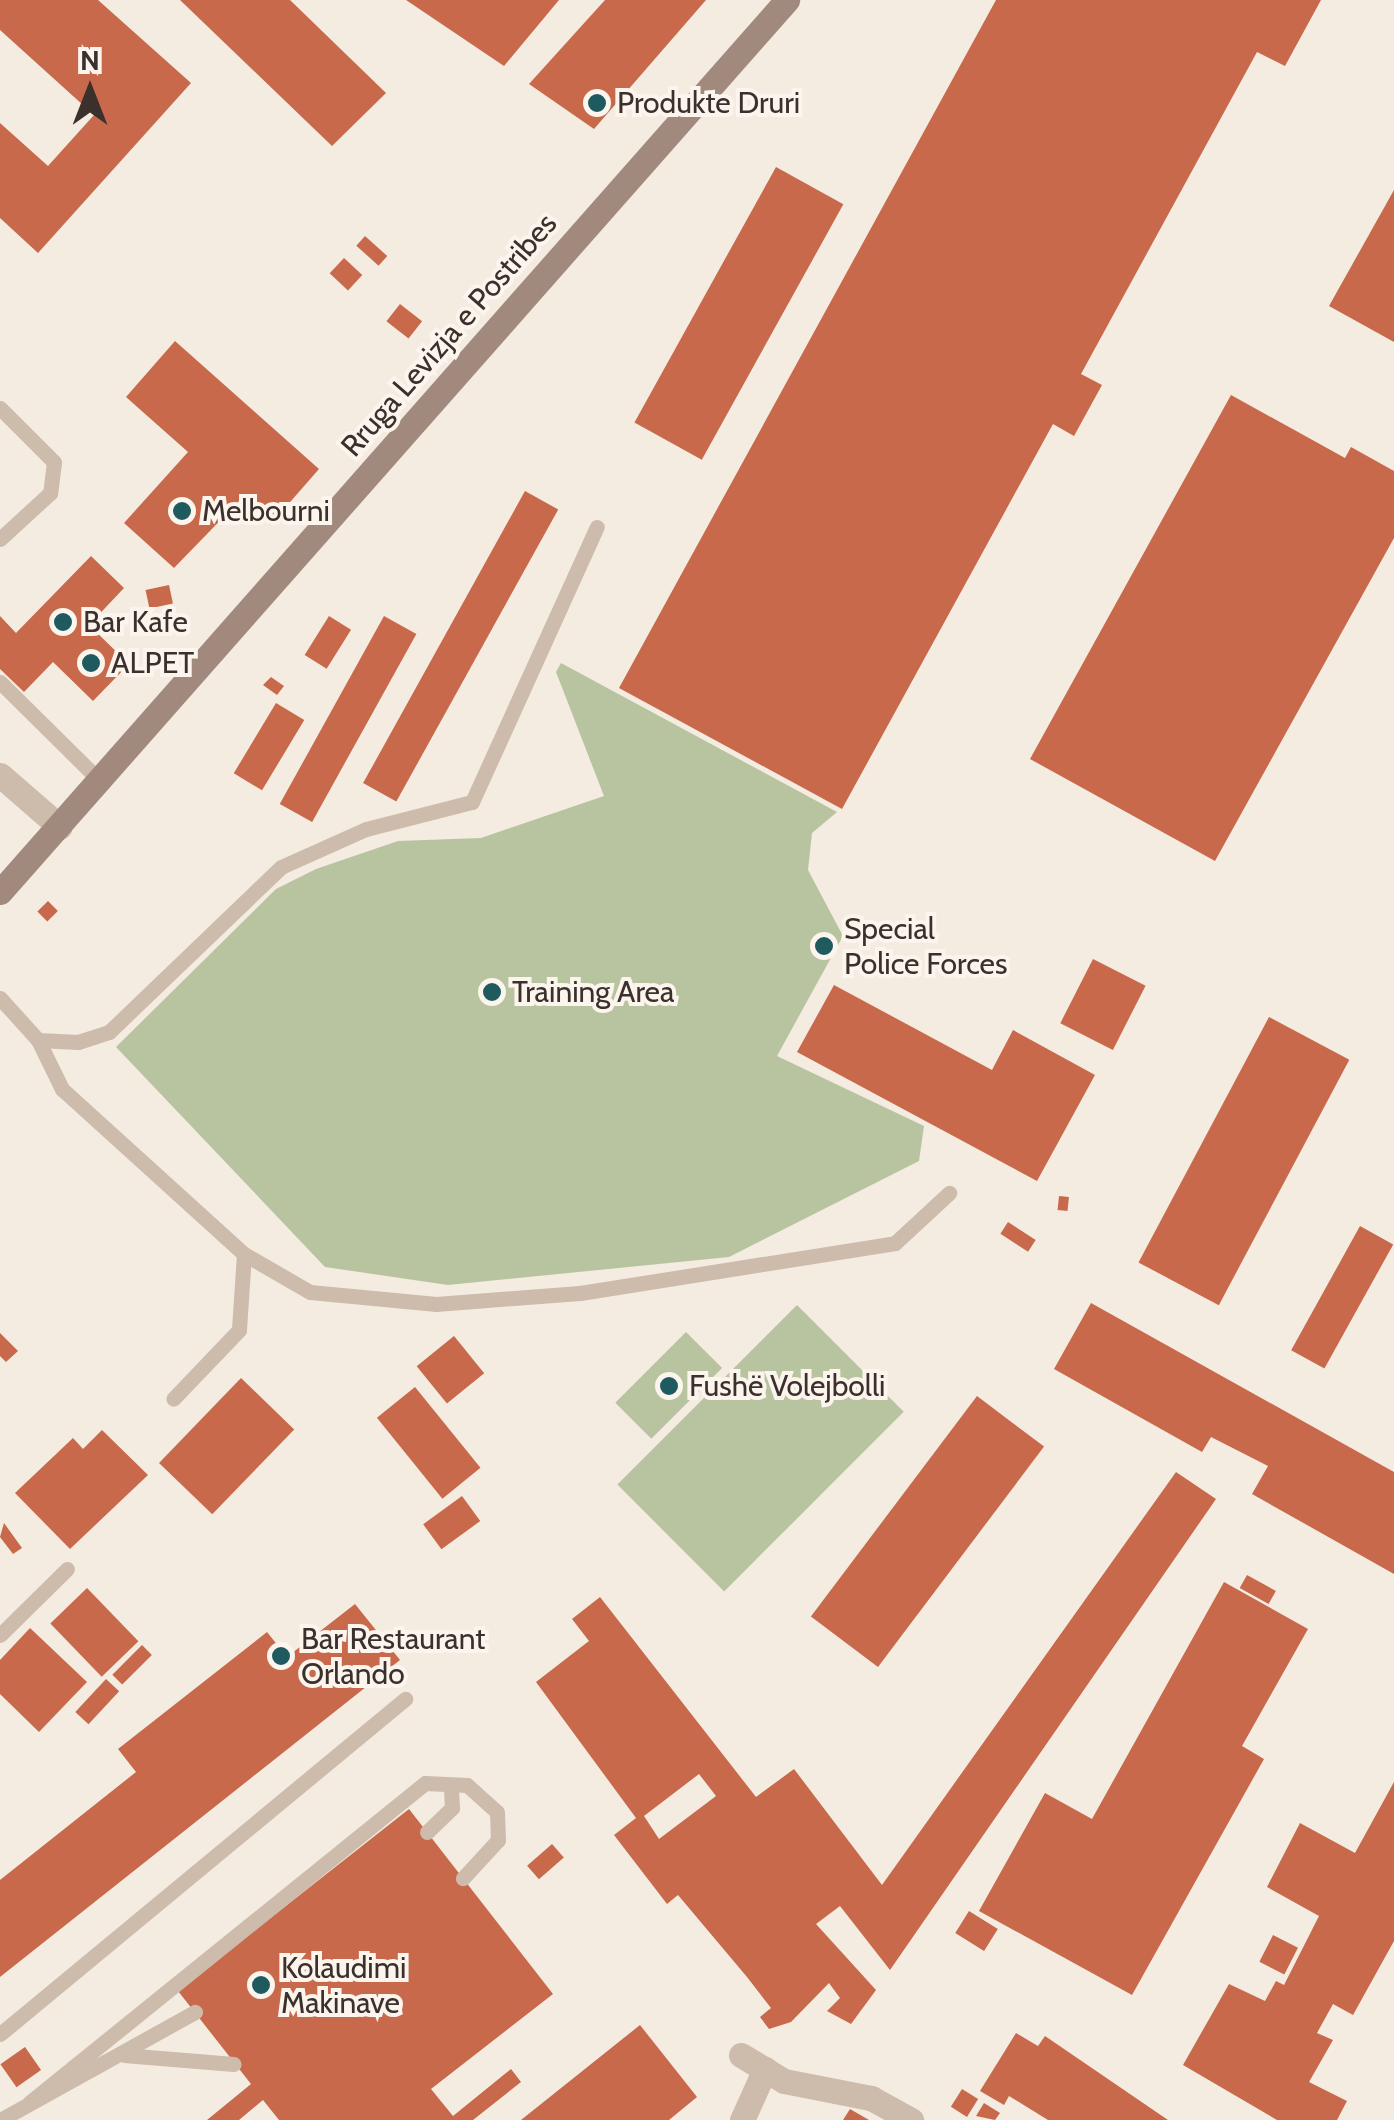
<!DOCTYPE html>
<meta charset="utf-8">
<style>
body{margin:0}
#map{position:relative;width:1394px;height:2120px;overflow:hidden;background:#f4ebe1;font-family:Cabin,sans-serif}
div>[style]{position:absolute}
.green>*{inset:0;background:#b8c4a0;transform-origin:0 0}
.building>*{inset:0;background:#c8694b;transform-origin:0 0}
.lane>*{height:15px;margin:-7.5px;padding:0 7.5px;transform-origin:7.5px;border-radius:7.5px;background:#cdbbac}
.street>*{height:25px;margin:-12.5px;padding:0 12.5px;transform-origin:12.5px;border-radius:12.5px;background:#cdbbac}
.secondary>*{height:25px;margin:-12.5px;padding:0 12.5px;transform-origin:12.5px;border-radius:12.5px;background:#a18a7d}
.dots>*{width:28px;height:28px;translate:-50% -50%;box-sizing:border-box;border:5px solid #fbf5ee;border-radius:50%}
span{translate:-50% -50%;white-space:nowrap;text-align:center;line-height:1.15;-webkit-text-stroke:8px #fbf5ee;paint-order:stroke}
.poi-label{font-size:30px;color:#3b302b}
.left{translate:0 -50%;text-align:left}
.street-label{font-size:30px;color:#3b302b}
.north{position:absolute;left:40px;top:40px;width:100px;height:100px;-webkit-text-stroke:8px #fbf5ee;paint-order:stroke;rotate:0deg;font-size:28px;font-weight:700;line-height:40px;text-align:center;color:#3b302b}
.north::after{content:'';display:block;margin:auto;width:35px;height:45px;background:#3b302b;clip-path:polygon(50% 0,100% 100%,50% 72%,0 100%)}
</style>
<div id="map">
<div class="green">
<i style="clip-path:polygon(561px 663px,837px 812px,812px 833px,808px 870px,843px 936px,777px 1056px,924px 1126px,919px 1161px,729px 1257px,448px 1285px,325px 1267px,116px 1047px,276px 889px,316px 869px,398px 841px,481px 838px,604px 796px,556px 672px)"></i>
<i style="left:797px;top:1305px;width:151px;height:254px;rotate:45deg"></i>
<i style="left:686px;top:1332px;width:51px;height:100px;rotate:45deg"></i>
</div>
<div class="building">
<i style="clip-path:polygon(0 0,98px 0,191px 83px,38px 253px,0 218px,0 123px,48px 166px,94px 115px,0 30px)"></i>
<i style="clip-path:polygon(180px 0,290px 0,386px 93px,332px 146px)"></i>
<i style="clip-path:polygon(406px 0,559px 0,504px 66px)"></i>
<i style="clip-path:polygon(605px 0,706px 0,594px 129px,529px 84px)"></i>
<i style="clip-path:polygon(996px 0,1321px 0,1285px 66px,1257px 52px,1081px 374px,1102px 385px,1074px 436px,1053px 424px,842px 809px,619px 688px)"></i>
<i style="left:776px;top:167px;width:77px;height:292px;rotate:29deg"></i>
<i style="clip-path:polygon(1394px 190px,1394px 342px,1329px 306px)"></i>
<i style="left:365px;top:236px;width:30px;height:13px;rotate:42deg"></i>
<i style="left:344px;top:258px;width:25px;height:21px;rotate:43deg"></i>
<i style="left:400px;top:304px;width:28px;height:22px;rotate:38deg"></i>
<i style="clip-path:polygon(175px 341px,319px 469px,270px 525px,241px 499px,174px 568px,124px 523px,188px 452px,126px 397px)"></i>
<i style="clip-path:polygon(1231px 395px,1345px 458px,1351px 447px,1394px 471px,1394px 538px,1215px 861px,1030px 759px)"></i>
<i style="left:525px;top:491px;width:38px;height:334px;rotate:29deg"></i>
<i style="clip-path:polygon(91px 556px,124px 588px,89px 625px,129px 664px,93px 701px,53px 662px,24px 692px,0 669px,0 616px,16px 633px)"></i>
<i style="left:169px;top:585px;width:19px;height:24px;rotate:78deg"></i>
<i style="left:329px;top:616px;width:26px;height:46px;rotate:32deg"></i>
<i style="left:384px;top:616px;width:37px;height:215px;rotate:29deg"></i>
<i style="clip-path:polygon(271px 677px,284px 686px,277px 695px,263px 685px)"></i>
<i style="left:276px;top:703px;width:33px;height:82px;rotate:31deg"></i>
<i style="left:48px;top:901px;width:14px;height:15px;rotate:45deg"></i>
<i style="left:1093px;top:959px;width:59px;height:72px;rotate:27deg"></i>
<i style="clip-path:polygon(834px 985px,992px 1070px,1013px 1030px,1095px 1075px,1037px 1181px,797px 1052px)"></i>
<i style="left:1269px;top:1017px;width:91px;height:278px;rotate:28deg"></i>
<i style="left:1059px;top:1196px;width:10px;height:14px;rotate:6deg"></i>
<i style="left:1008px;top:1222px;width:33px;height:14px;rotate:33deg"></i>
<i style="left:1360px;top:1226px;width:38px;height:142px;rotate:29deg"></i>
<i style="clip-path:polygon(1091px 1303px,1394px 1472px,1394px 1574px,1252px 1494px,1268px 1466px,1211px 1437px,1202px 1452px,1054px 1369px)"></i>
<i style="clip-path:polygon(0 1333px,18px 1351px,6px 1362px,0 1356px)"></i>
<i style="left:454px;top:1336px;width:48px;height:48px;rotate:51deg"></i>
<i style="left:241px;top:1378px;width:74px;height:118px;rotate:44deg"></i>
<i style="left:415px;top:1387px;width:104px;height:49px;rotate:51deg"></i>
<i style="left:977px;top:1396px;width:84px;height:276px;rotate:37deg"></i>
<i style="clip-path:polygon(102px 1430px,148px 1475px,70px 1549px,15px 1493px,73px 1438px,83px 1449px)"></i>
<i style="clip-path:polygon(evenodd,1176px 1472px,1216px 1499px,890px 1970px,840px 1906px,816px 1924px,876px 1990px,851px 2024px,827px 2011px,840px 1998px,829px 1983px,791px 2022px,769px 2029px,760px 2017px,771px 2008px,747px 1977px,678px 1895px,667px 1904px,614px 1835px,636px 1818px,536px 1682px,589px 1641px,572px 1619px,600px 1597px,756px 1797px,794px 1769px,882px 1885px,1176px 1472px,699px 1774px,716px 1796px,659px 1839px,644px 1816px,699px 1774px)"></i>
<i style="left:462px;top:1496px;width:31px;height:48px;rotate:54deg"></i>
<i style="clip-path:polygon(4px 1523px,22px 1548px,13px 1554px,0 1537px)"></i>
<i style="left:1247px;top:1575px;width:33px;height:15px;rotate:29deg"></i>
<i style="clip-path:polygon(1224px 1582px,1308px 1629px,1242px 1746px,1264px 1759px,1132px 1995px,979px 1911px,1045px 1793px,1092px 1819px)"></i>
<i style="left:87px;top:1588px;width:74px;height:51px;rotate:46deg"></i>
<i style="clip-path:polygon(355px 1604px,400px 1660px,0 1977px,0 1880px,136px 1772px,118px 1749px,267px 1632px,287px 1657px)"></i>
<i style="clip-path:polygon(30px 1628px,87px 1682px,39px 1732px,0 1694px,0 1660px)"></i>
<i style="left:142px;top:1645px;width:14px;height:42px;rotate:45deg"></i>
<i style="left:106px;top:1679px;width:18px;height:45px;rotate:43deg"></i>
<i style="clip-path:polygon(1394px 1782px,1394px 1941px,1353px 2015px,1333px 2004px,1317px 2033px,1333px 2040px,1309px 2082px,1347px 2101px,1337px 2120px,1277px 2120px,1183px 2065px,1229px 1984px,1265px 2001px,1276px 1981px,1284px 1985px,1319px 1916px,1267px 1887px,1300px 1823px,1355px 1853px)"></i>
<i style="clip-path:polygon(409px 1809px,553px 1994px,431px 2089px,453px 2116px,511px 2069px,521px 2082px,473px 2120px,279px 2120px,263px 2100px,239px 2120px,207px 2120px,251px 2084px,178px 1991px)"></i>
<i style="left:552px;top:1844px;width:18px;height:33px;rotate:49deg"></i>
<i style="left:969px;top:1911px;width:34px;height:26px;rotate:32deg"></i>
<i style="left:1273px;top:1935px;width:28px;height:30px;rotate:27deg"></i>
<i style="clip-path:polygon(640px 2025px,697px 2097px,669px 2120px,521px 2120px)"></i>
<i style="clip-path:polygon(1016px 2033px,1038px 2046px,1045px 2036px,1168px 2120px,1048px 2120px,1009px 2096px,1004px 2105px,980px 2091px)"></i>
<i style="left:25px;top:2047px;width:28px;height:30px;rotate:55deg"></i>
<i style="left:962px;top:2089px;width:19px;height:21px;rotate:32deg"></i>
<i style="clip-path:polygon(984px 2103px,1000px 2113px,995px 2120px,976px 2116px)"></i>
<i style="clip-path:polygon(850px 2109px,869px 2120px,843px 2120px)"></i>
</div>
<div class="lane">
<i style="left:0;top:408px;width:76px;rotate:45deg"></i>
<i style="left:54px;top:462px;width:31px;rotate:97deg"></i>
<i style="left:50px;top:493px;width:68px;rotate:137.4deg"></i>
<i style="left:0;top:682px;width:144px;rotate:44.7deg"></i>
<i style="left:0;top:998px;width:57px;rotate:47.9deg"></i>
<i style="left:38px;top:1040px;width:55px;rotate:63.9deg"></i>
<i style="left:62px;top:1089px;width:246px;rotate:42.2deg"></i>
<i style="left:244px;top:1254px;width:76px;rotate:93.8deg"></i>
<i style="left:239px;top:1330px;width:95px;rotate:133.7deg"></i>
<i style="left:38px;top:1040px;width:40px;rotate:2.9deg"></i>
<i style="left:78px;top:1042px;width:33px;rotate:-18deg"></i>
<i style="left:109px;top:1032px;width:238px;rotate:-43.8deg"></i>
<i style="left:281px;top:867px;width:93px;rotate:-24.1deg"></i>
<i style="left:366px;top:829px;width:109px;rotate:-14.3deg"></i>
<i style="left:472px;top:802px;width:302px;rotate:-65.6deg"></i>
<i style="left:244px;top:1254px;width:76px;rotate:29.9deg"></i>
<i style="left:310px;top:1292px;width:127px;rotate:5.4deg"></i>
<i style="left:436px;top:1304px;width:144px;rotate:-4.4deg"></i>
<i style="left:580px;top:1293px;width:319px;rotate:-9deg"></i>
<i style="left:895px;top:1243px;width:74px;rotate:-42.8deg"></i>
<i style="left:0;top:1635px;width:94px;rotate:-44.6deg"></i>
<i style="left:427px;top:1832px;width:35px;rotate:-44deg"></i>
<i style="left:452px;top:1808px;width:22px;rotate:-93deg"></i>
<i style="left:0;top:2034px;width:526px;rotate:-39.6deg"></i>
<i style="left:124px;top:2055px;width:110px;rotate:4.7deg"></i>
<i style="left:30px;top:2102px;width:508px;rotate:-38.92deg"></i>
<i style="left:425px;top:1783px;width:42px;rotate:2.7deg"></i>
<i style="left:467px;top:1785px;width:40px;rotate:42deg"></i>
<i style="left:497px;top:1812px;width:28px;rotate:88deg"></i>
<i style="left:498px;top:1840px;width:52px;rotate:132.6deg"></i>
<i style="left:0;top:2120px;width:223px;rotate:-29deg"></i>
</div>
<div class="street">
<i style="left:0;top:775px;width:79px;rotate:40.9deg"></i>
<i style="left:741px;top:2055px;width:50px;rotate:31.2deg"></i>
<i style="left:784px;top:2081px;width:89px;rotate:11.1deg"></i>
<i style="left:871px;top:2098px;width:46px;rotate:28.8deg"></i>
<i style="left:742px;top:2120px;width:56px;rotate:-65.7deg"></i>
</div>
<div class="secondary">
<i style="left:0;top:892px;width:1190px;rotate:-48.58deg"></i>
</div>
<div class="dots">
<i style="left:597px;top:103px;background:#1f5a5e"></i>
<i style="left:182px;top:511px;background:#1f5a5e"></i>
<i style="left:63px;top:622px;background:#1f5a5e"></i>
<i style="left:91px;top:663px;background:#1f5a5e"></i>
<i style="left:824px;top:946px;background:#1f5a5e"></i>
<i style="left:492px;top:992px;background:#1f5a5e"></i>
<i style="left:669px;top:1386px;background:#1f5a5e"></i>
<i style="left:281px;top:1656px;background:#1f5a5e"></i>
<i style="left:261px;top:1985px;background:#1f5a5e"></i>
</div>
<div class="poi-label">
<span class="left" style="left:617px;top:103px">Produkte Druri</span>
<span class="left" style="left:202px;top:511px">Melbourni</span>
<span class="left" style="left:83px;top:622px">Bar Kafe</span>
<span class="left" style="left:111px;top:663px">ALPET</span>
<span class="left" style="left:844px;top:946px">Special<br>Police Forces</span>
<span class="left" style="left:512px;top:992px">Training Area</span>
<span class="left" style="left:689px;top:1386px">Fushë Volejbolli</span>
<span class="left" style="left:301px;top:1656px">Bar Restaurant<br>Orlando</span>
<span class="left" style="left:281px;top:1985px">Kolaudimi<br>Makinave</span>
</div>
<div class="street-label">
<span style="left:449px;top:335px;rotate:-49deg">Rruga Levizja e Postribes</span>
</div>
<div class="north">N</div>
</div>
